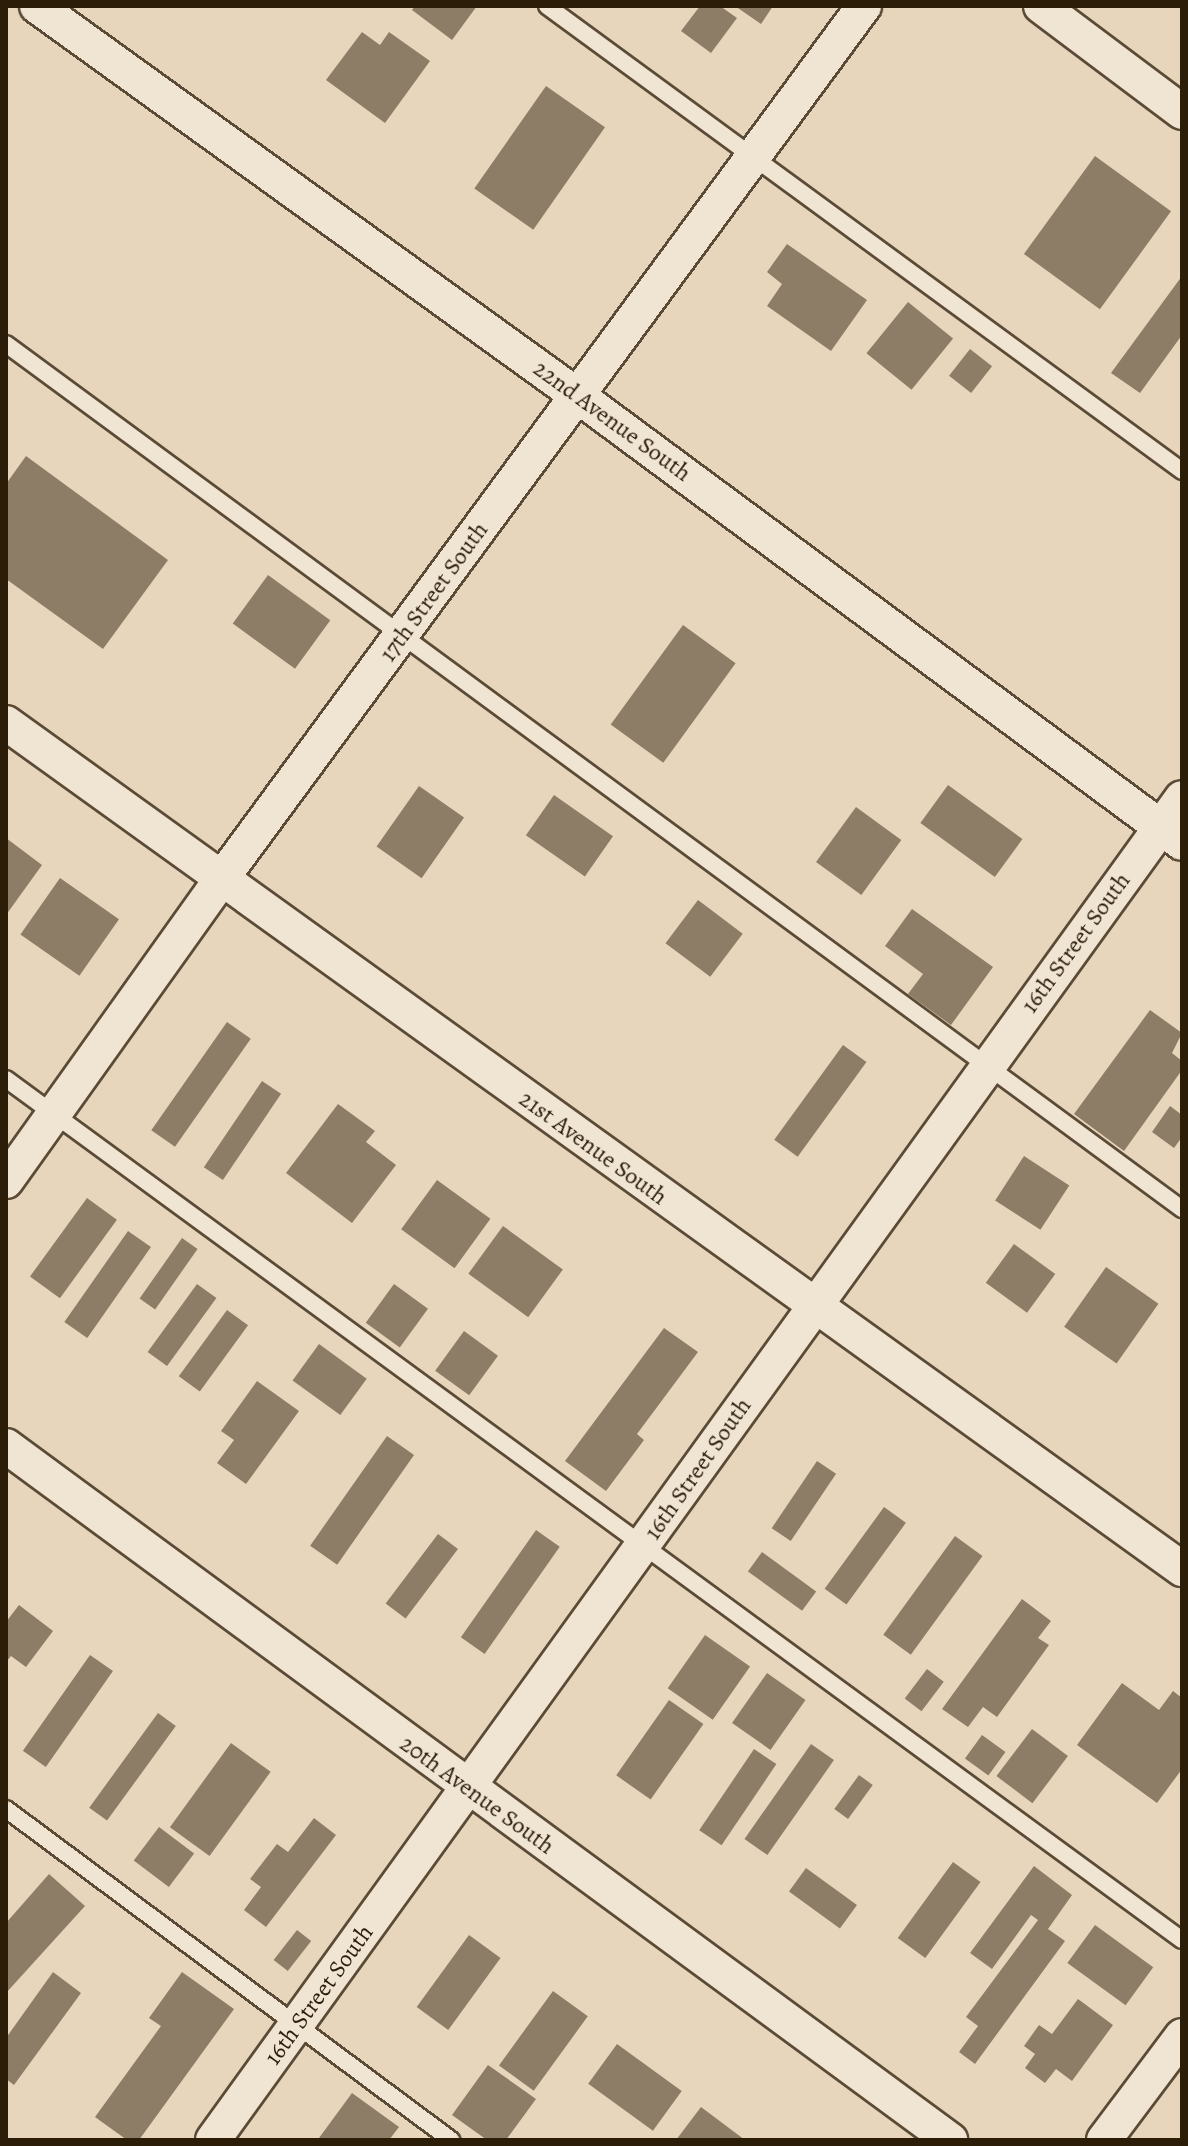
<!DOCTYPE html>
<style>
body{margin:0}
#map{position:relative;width:1188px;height:2146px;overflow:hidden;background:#e8d6bc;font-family:Alegreya,serif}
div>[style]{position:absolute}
.building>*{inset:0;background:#8e7d66;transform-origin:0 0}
.roads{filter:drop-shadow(2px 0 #5b4b36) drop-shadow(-2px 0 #5b4b36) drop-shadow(0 2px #5b4b36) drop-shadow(0 -2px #5b4b36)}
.service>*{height:16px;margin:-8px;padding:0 8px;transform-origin:8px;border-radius:8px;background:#f0e4d3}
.minor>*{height:34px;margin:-17px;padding:0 17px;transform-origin:17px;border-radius:17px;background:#f0e4d3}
span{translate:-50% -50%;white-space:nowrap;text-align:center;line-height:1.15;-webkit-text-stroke:7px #f0e4d3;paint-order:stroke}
.street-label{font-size:24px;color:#2c1d09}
.frame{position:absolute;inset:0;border:8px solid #2c1d09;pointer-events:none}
</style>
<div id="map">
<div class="building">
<i style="clip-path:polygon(415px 6px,477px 6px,452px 40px,412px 10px)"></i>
<i style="clip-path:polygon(700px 6px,720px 6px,737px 18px,711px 53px,681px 31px)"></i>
<i style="clip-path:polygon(735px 6px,773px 6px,761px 24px)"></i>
<i style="clip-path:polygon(362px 32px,380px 45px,389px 32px,430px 61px,385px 123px,326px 80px)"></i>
<i style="left:546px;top:86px;width:72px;height:125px;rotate:35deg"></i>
<i style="left:1095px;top:156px;width:94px;height:121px;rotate:36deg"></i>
<i style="clip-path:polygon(787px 244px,867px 300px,831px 351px,767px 306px,782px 284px,767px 272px)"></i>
<i style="clip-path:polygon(1182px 276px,1182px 335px,1140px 393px,1111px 373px)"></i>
<i style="left:908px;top:302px;width:58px;height:66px;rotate:39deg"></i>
<i style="left:970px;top:349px;width:28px;height:34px;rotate:38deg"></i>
<i style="clip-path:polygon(26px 456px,168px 560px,103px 649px,6px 579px,6px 484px)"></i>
<i style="left:268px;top:575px;width:77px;height:60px;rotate:36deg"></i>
<i style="left:683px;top:625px;width:65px;height:123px;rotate:36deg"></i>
<i style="left:948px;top:785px;width:92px;height:47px;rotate:36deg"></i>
<i style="left:419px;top:786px;width:55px;height:74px;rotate:35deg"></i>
<i style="left:554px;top:795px;width:72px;height:49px;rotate:35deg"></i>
<i style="left:856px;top:807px;width:56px;height:68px;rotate:36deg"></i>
<i style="clip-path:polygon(6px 838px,42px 865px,6px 915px)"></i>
<i style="left:60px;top:878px;width:72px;height:69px;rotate:35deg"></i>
<i style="left:698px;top:900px;width:56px;height:54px;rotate:37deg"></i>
<i style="clip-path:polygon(912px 909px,993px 967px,951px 1025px,908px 994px,923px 974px,885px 946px)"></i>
<i style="clip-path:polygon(1150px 1010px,1182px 1033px,1172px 1053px,1182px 1061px,1182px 1070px,1124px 1151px,1074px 1114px)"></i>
<i style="left:227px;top:1022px;width:29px;height:132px;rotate:35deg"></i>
<i style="left:843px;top:1045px;width:29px;height:117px;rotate:36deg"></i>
<i style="left:262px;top:1081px;width:23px;height:104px;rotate:34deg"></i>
<i style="clip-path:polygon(338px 1104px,375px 1131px,366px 1142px,396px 1165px,352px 1223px,286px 1173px)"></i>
<i style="clip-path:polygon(1170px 1106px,1182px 1115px,1182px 1137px,1174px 1148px,1152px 1132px)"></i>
<i style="left:1024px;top:1156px;width:54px;height:53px;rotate:33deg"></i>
<i style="left:437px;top:1180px;width:66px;height:61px;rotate:36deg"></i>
<i style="left:87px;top:1198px;width:37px;height:97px;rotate:36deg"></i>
<i style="left:503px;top:1226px;width:74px;height:59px;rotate:36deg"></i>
<i style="left:128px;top:1231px;width:28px;height:111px;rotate:35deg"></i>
<i style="left:182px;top:1238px;width:19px;height:74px;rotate:35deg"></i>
<i style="left:1014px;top:1244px;width:51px;height:48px;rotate:36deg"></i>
<i style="left:1106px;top:1267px;width:64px;height:73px;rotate:35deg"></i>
<i style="left:197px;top:1284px;width:24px;height:84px;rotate:36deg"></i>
<i style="left:394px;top:1284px;width:42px;height:48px;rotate:36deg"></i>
<i style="left:227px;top:1310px;width:26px;height:82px;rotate:36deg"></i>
<i style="clip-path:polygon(664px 1328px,698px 1352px,637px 1434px,644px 1440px,606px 1491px,565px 1461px)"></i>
<i style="left:464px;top:1331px;width:42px;height:49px;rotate:36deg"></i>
<i style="left:319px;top:1344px;width:59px;height:45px;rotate:36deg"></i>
<i style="clip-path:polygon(257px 1381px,299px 1411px,246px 1484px,217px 1463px,234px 1440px,221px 1431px)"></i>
<i style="left:387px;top:1436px;width:33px;height:134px;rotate:35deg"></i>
<i style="left:817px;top:1461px;width:23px;height:81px;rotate:34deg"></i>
<i style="left:884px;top:1507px;width:27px;height:101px;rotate:36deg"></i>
<i style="left:536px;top:1530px;width:29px;height:131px;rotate:35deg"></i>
<i style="left:438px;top:1534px;width:25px;height:87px;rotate:37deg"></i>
<i style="left:955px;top:1536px;width:34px;height:122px;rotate:36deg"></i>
<i style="left:762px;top:1552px;width:67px;height:24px;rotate:36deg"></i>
<i style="clip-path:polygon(1022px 1599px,1051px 1621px,1038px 1638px,1049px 1645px,997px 1717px,983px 1707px,968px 1727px,942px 1709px)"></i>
<i style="clip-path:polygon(19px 1605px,53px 1631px,26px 1667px,11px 1656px,6px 1662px,6px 1622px)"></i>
<i style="left:705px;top:1635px;width:55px;height:65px;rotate:35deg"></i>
<i style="left:90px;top:1655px;width:28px;height:117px;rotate:35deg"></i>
<i style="left:927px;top:1669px;width:21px;height:37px;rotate:37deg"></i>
<i style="left:767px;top:1673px;width:47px;height:61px;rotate:35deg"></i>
<i style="clip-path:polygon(1122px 1683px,1159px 1710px,1173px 1691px,1182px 1698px,1182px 1769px,1157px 1803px,1077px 1745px)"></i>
<i style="left:669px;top:1700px;width:42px;height:92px;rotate:35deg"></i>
<i style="left:158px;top:1713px;width:22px;height:117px;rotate:36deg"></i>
<i style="left:1032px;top:1729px;width:45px;height:59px;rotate:37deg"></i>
<i style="left:982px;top:1735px;width:29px;height:29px;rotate:36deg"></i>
<i style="left:231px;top:1743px;width:49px;height:104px;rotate:36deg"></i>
<i style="left:811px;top:1744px;width:28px;height:116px;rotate:35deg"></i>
<i style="left:754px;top:1749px;width:27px;height:98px;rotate:34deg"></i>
<i style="left:859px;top:1775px;width:17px;height:42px;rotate:36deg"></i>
<i style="clip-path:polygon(314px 1818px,336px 1835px,266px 1927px,244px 1910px,261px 1887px,250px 1879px,277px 1844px,288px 1852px)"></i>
<i style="left:159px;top:1827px;width:44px;height:42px;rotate:37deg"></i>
<i style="left:953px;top:1862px;width:34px;height:94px;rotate:36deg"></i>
<i style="clip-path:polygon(1034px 1866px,1072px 1895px,1048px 1929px,1065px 1941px,975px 2064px,959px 2052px,978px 2026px,966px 2017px,1038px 1920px,1031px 1915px,992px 1969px,970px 1953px)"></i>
<i style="left:806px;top:1868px;width:63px;height:29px;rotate:36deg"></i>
<i style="clip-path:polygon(49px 1874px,85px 1906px,6px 1993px,6px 1923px)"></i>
<i style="left:1095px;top:1925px;width:72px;height:47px;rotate:36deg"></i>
<i style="left:297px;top:1930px;width:18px;height:38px;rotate:38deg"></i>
<i style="left:469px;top:1935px;width:39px;height:89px;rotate:36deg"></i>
<i style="clip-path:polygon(53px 1972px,81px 1993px,14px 2085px,6px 2079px,6px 2038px)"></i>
<i style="clip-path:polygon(182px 1972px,234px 2009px,139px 2140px,127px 2140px,95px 2117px,161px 2026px,149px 2018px)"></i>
<i style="left:553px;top:1991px;width:43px;height:92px;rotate:36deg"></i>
<i style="clip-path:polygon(1078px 1999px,1113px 2025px,1072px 2081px,1056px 2069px,1045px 2083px,1025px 2068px,1035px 2054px,1024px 2046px,1039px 2025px,1052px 2034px)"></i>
<i style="left:617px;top:2044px;width:80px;height:49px;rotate:36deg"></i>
<i style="clip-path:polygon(488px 2065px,536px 2099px,506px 2140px,487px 2140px,452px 2115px)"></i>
<i style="clip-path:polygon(352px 2093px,399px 2127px,389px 2140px,319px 2138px)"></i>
<i style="clip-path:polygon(701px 2107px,745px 2140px,676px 2140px)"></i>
</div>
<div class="roads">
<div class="service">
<i style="left:547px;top:6px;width:787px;rotate:36.21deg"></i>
<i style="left:6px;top:344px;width:1460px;rotate:36.34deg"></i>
<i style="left:6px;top:1079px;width:1457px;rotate:36.21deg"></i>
<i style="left:6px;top:1809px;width:555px;rotate:36.64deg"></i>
</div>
<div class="minor">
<i style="left:37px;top:6px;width:667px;rotate:35.79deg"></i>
<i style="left:578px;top:396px;width:751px;rotate:36.5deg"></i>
<i style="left:1041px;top:6px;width:176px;rotate:36.9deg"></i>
<i style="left:6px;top:723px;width:1449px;rotate:35.73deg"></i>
<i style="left:6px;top:1181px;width:372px;rotate:-54.5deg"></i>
<i style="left:222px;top:878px;width:1083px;rotate:-53.64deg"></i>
<i style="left:6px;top:1446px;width:1172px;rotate:36.32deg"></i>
<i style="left:213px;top:2140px;width:1655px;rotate:-54.17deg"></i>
<i style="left:1104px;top:2140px;width:130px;rotate:-53.1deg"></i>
</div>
</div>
<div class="street-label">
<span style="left:612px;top:421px;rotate:36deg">22nd Avenue South</span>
<span style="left:434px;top:592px;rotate:-54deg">17th Street South</span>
<span style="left:1076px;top:943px;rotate:-54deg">16th Street South</span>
<span style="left:593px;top:1148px;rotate:36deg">21st Avenue South</span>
<span style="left:698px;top:1469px;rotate:-55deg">16th Street South</span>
<span style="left:477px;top:1795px;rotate:36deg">20th Avenue South</span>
<span style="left:319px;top:1995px;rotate:-54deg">16th Street South</span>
</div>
<div class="frame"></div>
</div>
